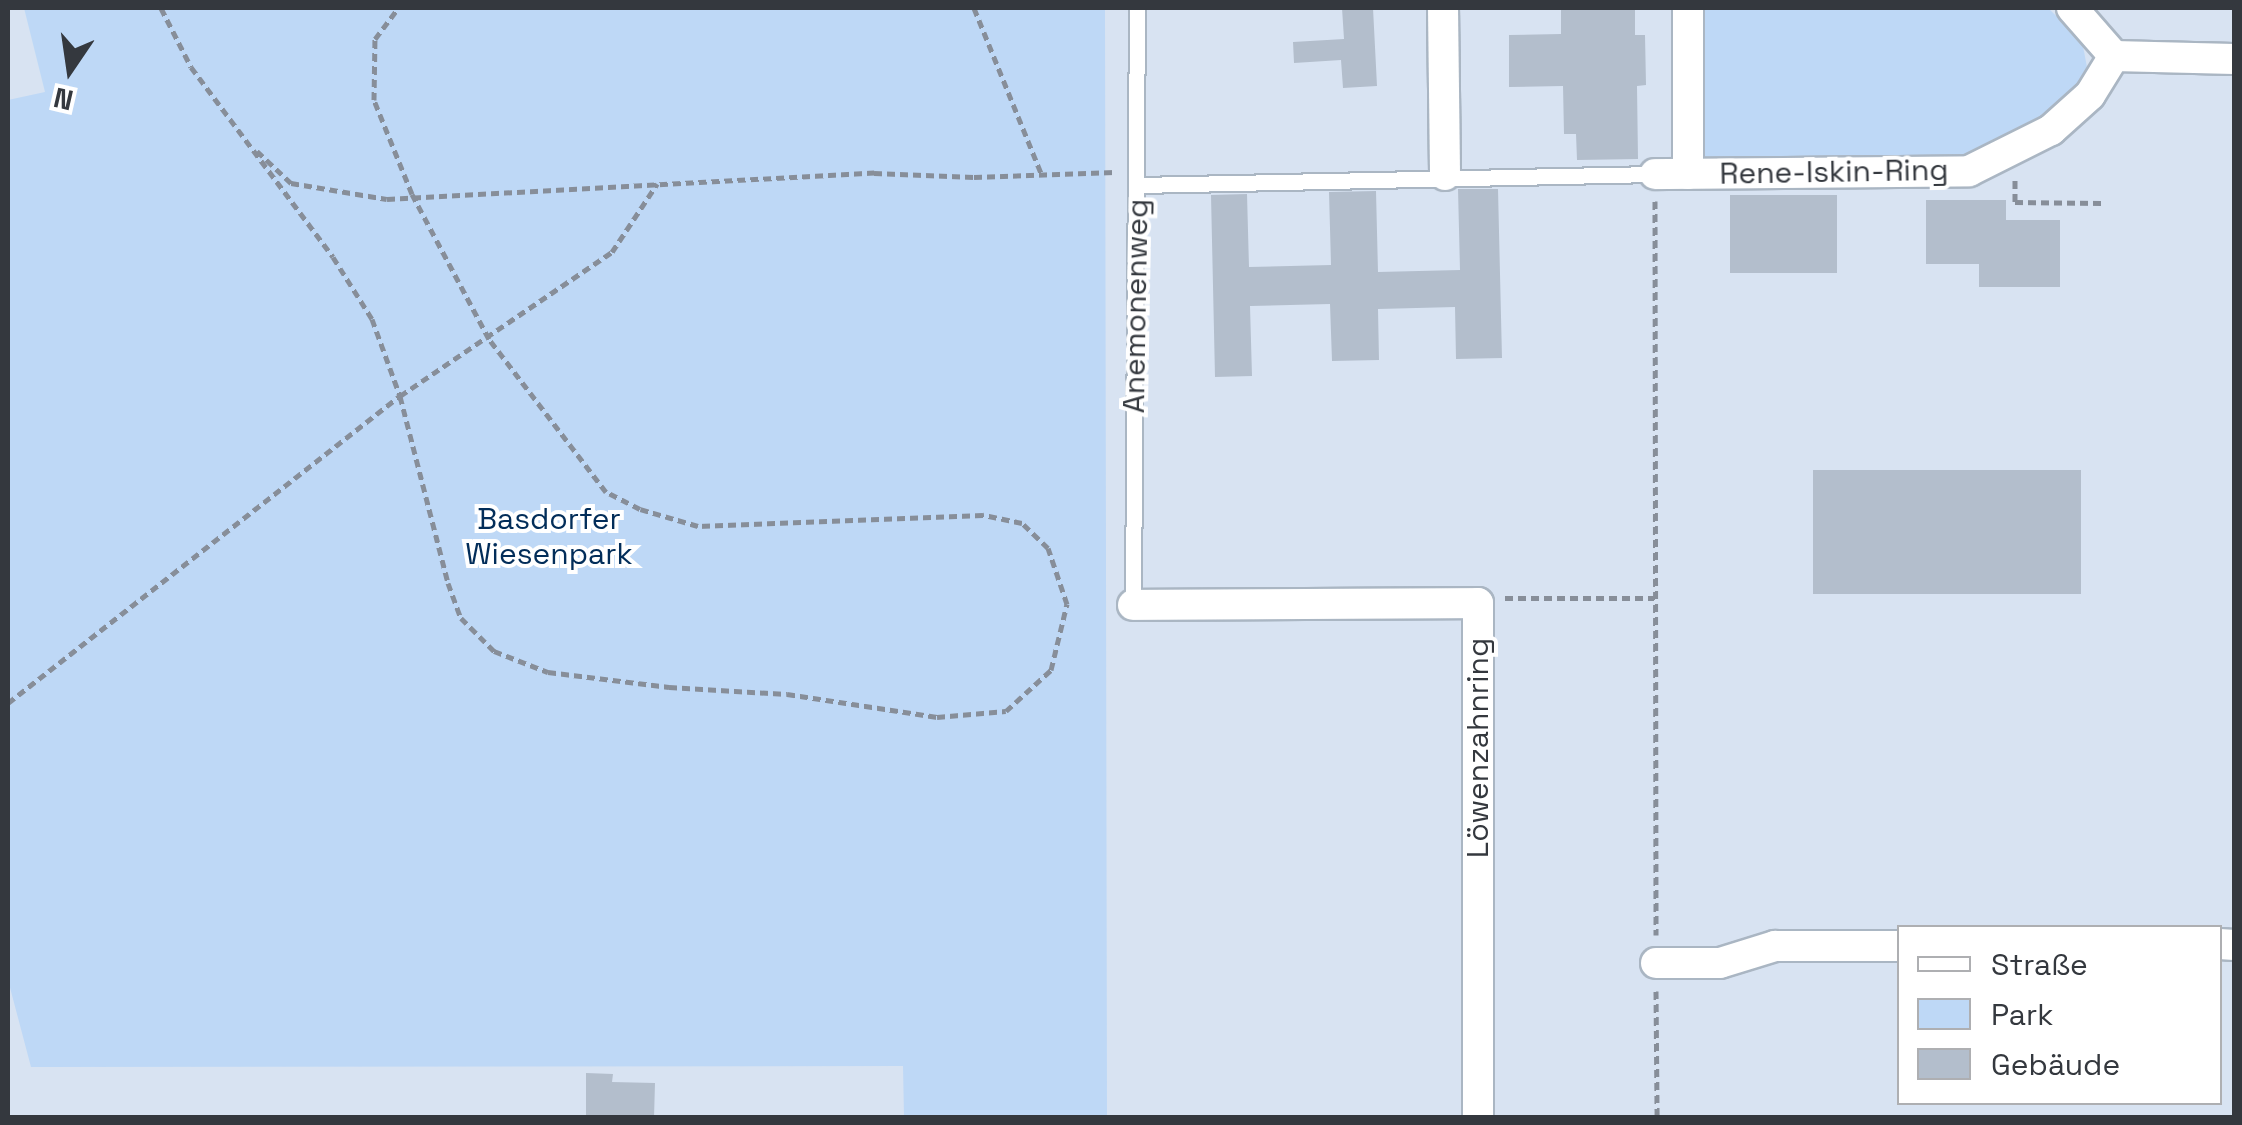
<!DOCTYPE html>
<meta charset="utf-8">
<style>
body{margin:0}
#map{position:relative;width:2242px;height:1125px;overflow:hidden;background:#d8e3f2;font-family:"Space Grotesk",sans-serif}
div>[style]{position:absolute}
.green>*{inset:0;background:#bed8f6}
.building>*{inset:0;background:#b3becc;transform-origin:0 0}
.path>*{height:5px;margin-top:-2.5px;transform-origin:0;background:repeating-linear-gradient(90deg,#878e99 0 8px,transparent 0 13px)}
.roads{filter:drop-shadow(2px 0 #aab6c3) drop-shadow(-2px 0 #aab6c3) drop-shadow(0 2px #aab6c3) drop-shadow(0 -2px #aab6c3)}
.lane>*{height:15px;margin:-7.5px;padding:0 7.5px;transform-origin:7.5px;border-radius:7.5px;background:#fff}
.street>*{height:30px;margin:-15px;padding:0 15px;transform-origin:15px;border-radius:15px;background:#fff}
span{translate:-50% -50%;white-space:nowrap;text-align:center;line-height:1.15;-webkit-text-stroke:8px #fff;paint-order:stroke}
.street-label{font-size:30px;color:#34383e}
.park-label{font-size:30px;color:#022d59}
.frame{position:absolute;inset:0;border:10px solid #34383e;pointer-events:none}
.legend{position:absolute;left:1897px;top:925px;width:325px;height:180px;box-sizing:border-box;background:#fff;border:2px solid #aeafb2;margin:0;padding:12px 18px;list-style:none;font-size:30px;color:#34383e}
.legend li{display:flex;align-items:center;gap:20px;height:50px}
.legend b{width:50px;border:2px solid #aeafb2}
.north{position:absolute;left:20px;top:20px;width:100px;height:100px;-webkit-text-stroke:8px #fff;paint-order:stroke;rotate:193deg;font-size:28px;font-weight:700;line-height:40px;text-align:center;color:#34383e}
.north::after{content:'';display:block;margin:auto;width:35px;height:45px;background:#34383e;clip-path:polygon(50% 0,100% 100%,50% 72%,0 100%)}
</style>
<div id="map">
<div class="green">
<i style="clip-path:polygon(24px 8px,1105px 8px,1107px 1117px,904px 1117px,903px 1066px,31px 1067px,8px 980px,8px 100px,45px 92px)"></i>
<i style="clip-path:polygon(1703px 8px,2048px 8px,2082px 41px,2090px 83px,2065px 108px,1967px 162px,1702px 163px)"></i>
</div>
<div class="building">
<i style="clip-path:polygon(1342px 8px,1373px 8px,1377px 86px,1343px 88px,1341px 60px,1294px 63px,1293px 42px,1344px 39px)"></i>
<i style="clip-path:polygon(1561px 8px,1635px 8px,1635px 35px,1645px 35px,1646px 85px,1637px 86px,1638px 159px,1577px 160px,1576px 134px,1564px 134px,1563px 86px,1509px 87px,1509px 35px,1561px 34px)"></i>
<i style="clip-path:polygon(1458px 189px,1498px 189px,1502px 358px,1456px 359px,1455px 307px,1378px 309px,1379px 360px,1332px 361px,1330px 304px,1250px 306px,1252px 376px,1215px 377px,1211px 195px,1247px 194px,1249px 267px,1331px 265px,1329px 192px,1376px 191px,1378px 272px,1460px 270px)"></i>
<i style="left:1837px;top:195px;width:78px;height:107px;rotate:90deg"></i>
<i style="clip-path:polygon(1926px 200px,2006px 200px,2006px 220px,2060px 220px,2060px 287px,1979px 287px,1979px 264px,1926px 264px)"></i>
<i style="left:1813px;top:470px;width:268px;height:124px"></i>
<i style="clip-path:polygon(586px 1073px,613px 1074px,612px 1082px,655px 1083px,654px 1118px,586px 1118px)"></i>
</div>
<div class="path">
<i style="left:161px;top:8px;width:66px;rotate:63deg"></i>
<i style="left:191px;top:67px;width:237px;rotate:53.2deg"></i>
<i style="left:333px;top:257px;width:73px;rotate:57.8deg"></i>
<i style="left:372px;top:319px;width:82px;rotate:70deg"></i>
<i style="left:400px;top:396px;width:193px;rotate:75.6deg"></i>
<i style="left:448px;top:583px;width:37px;rotate:70deg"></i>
<i style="left:461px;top:618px;width:47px;rotate:45deg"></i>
<i style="left:494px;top:651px;width:58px;rotate:21.3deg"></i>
<i style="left:548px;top:672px;width:122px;rotate:7.1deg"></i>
<i style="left:669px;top:687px;width:118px;rotate:3.4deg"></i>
<i style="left:787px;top:694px;width:152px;rotate:8.7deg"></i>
<i style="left:937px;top:717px;width:69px;rotate:-5deg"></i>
<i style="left:1006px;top:711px;width:61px;rotate:-42.3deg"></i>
<i style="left:1051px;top:670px;width:68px;rotate:-76.4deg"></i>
<i style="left:1067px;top:604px;width:59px;rotate:-108.7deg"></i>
<i style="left:1048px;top:548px;width:36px;rotate:-136deg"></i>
<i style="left:1022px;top:523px;width:40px;rotate:-168deg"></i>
<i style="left:983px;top:515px;width:285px;rotate:177.8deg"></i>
<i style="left:698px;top:526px;width:60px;rotate:-163.7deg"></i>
<i style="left:640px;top:509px;width:38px;rotate:-153deg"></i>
<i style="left:606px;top:492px;width:193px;rotate:-127.4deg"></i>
<i style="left:489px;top:339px;width:164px;rotate:-118deg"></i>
<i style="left:412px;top:194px;width:101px;rotate:-112deg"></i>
<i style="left:374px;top:100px;width:61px;rotate:-89.1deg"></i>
<i style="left:375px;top:39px;width:39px;rotate:-53deg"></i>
<i style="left:974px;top:8px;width:178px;rotate:67.9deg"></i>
<i style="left:257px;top:151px;width:47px;rotate:43.3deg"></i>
<i style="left:291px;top:183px;width:97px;rotate:9.5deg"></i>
<i style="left:387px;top:199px;width:488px;rotate:-3.1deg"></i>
<i style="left:874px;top:173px;width:100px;rotate:2.3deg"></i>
<i style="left:974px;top:177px;width:141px;rotate:-2deg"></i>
<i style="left:2015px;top:180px;width:22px;rotate:90deg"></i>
<i style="left:2015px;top:202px;width:87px;rotate:0.7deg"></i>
<i style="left:1655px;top:201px;width:734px;rotate:89.92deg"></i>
<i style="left:1505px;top:598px;width:149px"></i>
<i style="left:8px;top:703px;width:498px;rotate:-38.1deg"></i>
<i style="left:400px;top:396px;width:256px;rotate:-34.2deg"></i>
<i style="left:612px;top:252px;width:82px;rotate:-56.5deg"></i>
<i style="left:1656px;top:991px;width:127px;rotate:89.5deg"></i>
</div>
<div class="roads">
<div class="lane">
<i style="left:1138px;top:185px;width:517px;rotate:-1.22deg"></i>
<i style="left:1133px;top:605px;width:597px;rotate:-89.62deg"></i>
</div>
<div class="street">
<i style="left:1443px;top:8px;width:167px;rotate:89.3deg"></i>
<i style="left:1688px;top:8px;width:166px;rotate:90deg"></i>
<i style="left:2072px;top:8px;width:64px;rotate:48.8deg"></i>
<i style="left:2114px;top:56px;width:120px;rotate:1.4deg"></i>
<i style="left:1655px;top:174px;width:314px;rotate:-0.5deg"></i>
<i style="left:1969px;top:171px;width:92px;rotate:-26.6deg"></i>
<i style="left:2051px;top:130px;width:52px;rotate:-41.9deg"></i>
<i style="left:2090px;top:95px;width:46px;rotate:-58.4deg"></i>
<i style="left:1133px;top:605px;width:345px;rotate:-0.3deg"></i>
<i style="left:1478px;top:603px;width:515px;rotate:90deg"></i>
<i style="left:2220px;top:944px;width:14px;rotate:4deg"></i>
<i style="left:1656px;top:963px;width:64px"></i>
<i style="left:1720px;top:963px;width:58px;rotate:-17.2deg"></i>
<i style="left:1775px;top:946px;width:125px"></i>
</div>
</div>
<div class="street-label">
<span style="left:1834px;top:172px;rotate:-1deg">Rene-Iskin-Ring</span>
<span style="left:1136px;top:306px;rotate:-89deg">Anemonenweg</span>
<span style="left:1478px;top:748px;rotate:-90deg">Löwenzahnring</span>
</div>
<div class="park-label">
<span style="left:549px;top:536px">Basdorfer<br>Wiesenpark</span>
</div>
<div class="frame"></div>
<ul class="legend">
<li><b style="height:12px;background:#fff"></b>Straße</li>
<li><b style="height:28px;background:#bed8f6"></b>Park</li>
<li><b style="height:28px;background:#b3becc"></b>Gebäude</li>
</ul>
<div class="north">N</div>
</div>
